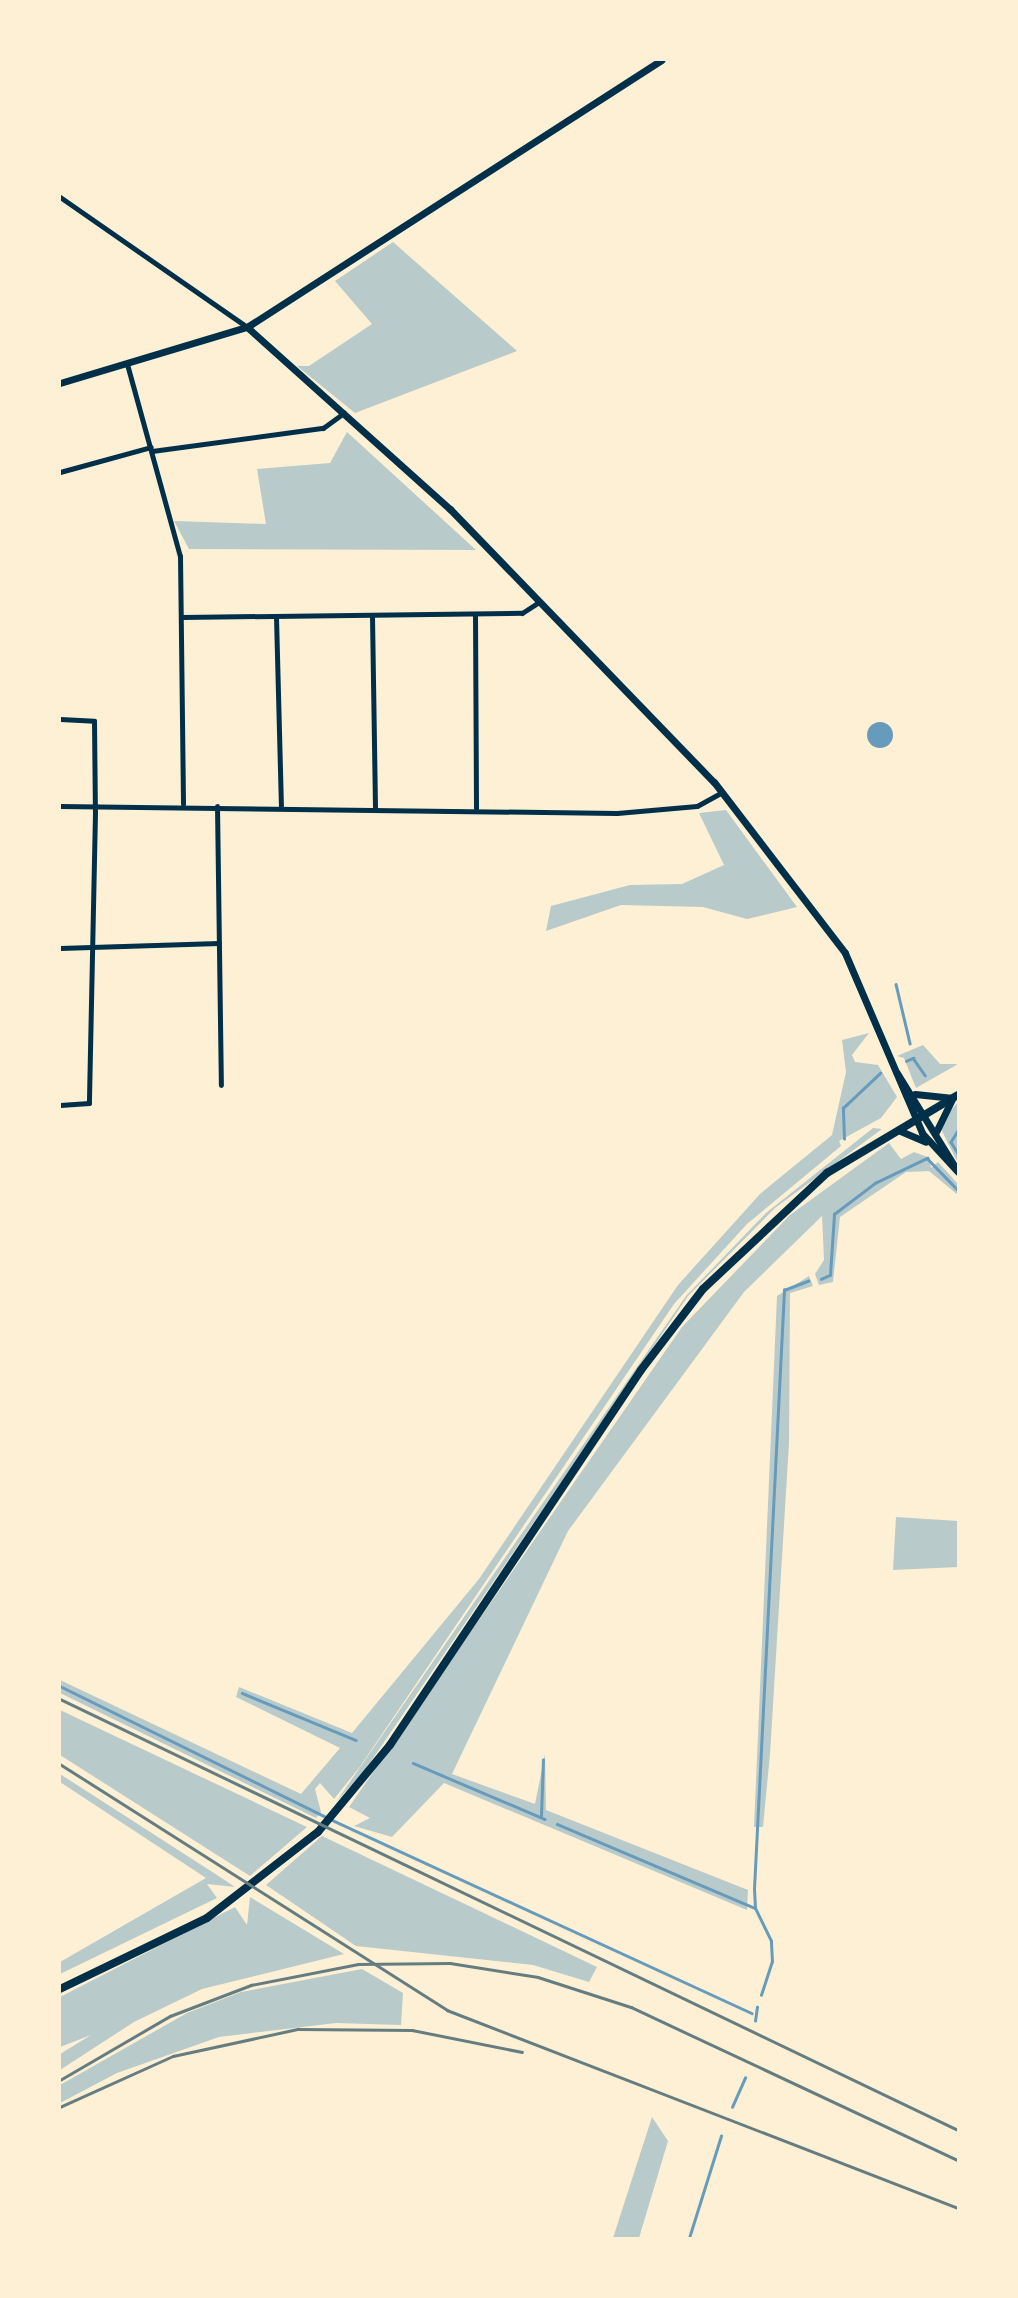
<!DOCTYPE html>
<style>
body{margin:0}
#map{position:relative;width:1018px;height:2298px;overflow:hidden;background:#fdf0d5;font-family:"PT Serif",serif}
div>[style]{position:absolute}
.green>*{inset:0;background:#b9caca}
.water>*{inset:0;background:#669bbc}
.round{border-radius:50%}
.stream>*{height:2.5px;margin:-1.25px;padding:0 1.25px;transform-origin:1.25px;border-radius:1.25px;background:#669bbc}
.minor>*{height:5px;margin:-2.5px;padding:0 2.5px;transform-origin:2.5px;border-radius:2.5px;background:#003049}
.tertiary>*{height:7px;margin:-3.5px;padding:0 3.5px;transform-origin:3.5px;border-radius:3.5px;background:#003049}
.secondary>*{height:8px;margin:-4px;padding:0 4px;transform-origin:4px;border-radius:4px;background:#003049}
.rail>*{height:2.5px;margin:-1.25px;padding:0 1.25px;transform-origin:1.25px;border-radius:1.25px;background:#657d81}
span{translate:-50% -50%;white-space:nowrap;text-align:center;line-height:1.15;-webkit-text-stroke:6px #fdf0d5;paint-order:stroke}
.frame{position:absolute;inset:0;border:61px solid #fdf0d5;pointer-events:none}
</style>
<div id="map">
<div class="green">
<i style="clip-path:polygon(393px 242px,517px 351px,355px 413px,297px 366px,309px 366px,372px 324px,335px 281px)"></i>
<i style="clip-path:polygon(347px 432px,476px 550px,189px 549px,174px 521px,266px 524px,257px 469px,330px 463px)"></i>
<i style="clip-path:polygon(726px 810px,797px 907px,747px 919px,703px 907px,621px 905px,546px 931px,551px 906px,630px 885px,682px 884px,724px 865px,699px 813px)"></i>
<i style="clip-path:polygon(869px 1033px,852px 1055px,855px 1062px,878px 1065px,897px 1097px,881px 1118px,839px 1141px,841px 1146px,747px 1224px,674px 1304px,359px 1768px,334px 1799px,320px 1783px,315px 1789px,321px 1812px,316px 1818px,60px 1693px,60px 1680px,301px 1794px,340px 1748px,236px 1697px,239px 1687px,352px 1733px,479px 1579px,678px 1285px,760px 1194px,832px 1135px,846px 1072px,842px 1040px)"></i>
<i style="clip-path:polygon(923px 1045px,940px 1064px,958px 1064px,916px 1088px,904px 1058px,897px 1056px)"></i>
<i style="clip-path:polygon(958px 1102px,958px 1163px,939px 1125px)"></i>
<i style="clip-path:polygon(873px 1128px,882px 1129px,775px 1208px,688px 1296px,378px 1751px,364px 1771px,336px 1802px,686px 1296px,766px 1213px)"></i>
<i style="clip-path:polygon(889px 1143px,901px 1159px,914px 1152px,930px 1158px,931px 1168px,938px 1162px,958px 1184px,958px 1195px,929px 1171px,906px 1172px,840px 1217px,833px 1282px,819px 1285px,815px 1274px,824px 1260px,822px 1216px,744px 1292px,568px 1531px,452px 1774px,535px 1804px,545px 1754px,546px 1810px,748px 1890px,747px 1910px,444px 1783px,392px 1837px,354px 1826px,370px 1818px,349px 1807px,682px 1327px,790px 1215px)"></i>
<i style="clip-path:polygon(809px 1276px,813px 1286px,790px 1293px,789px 1443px,770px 1754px,763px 1827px,754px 1827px,777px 1296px)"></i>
<i style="clip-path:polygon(896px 1517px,958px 1521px,958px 1567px,893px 1570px)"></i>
<i style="clip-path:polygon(60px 1710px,307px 1827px,250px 1876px,60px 1755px)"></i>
<i style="clip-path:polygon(60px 1774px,217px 1875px,235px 1887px,207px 1884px,217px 1898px,60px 1974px,60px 1962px,206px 1878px,60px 1782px)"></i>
<i style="clip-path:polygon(322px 1836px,597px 1967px,589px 1982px,533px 1965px,356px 1946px,266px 1885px)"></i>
<i style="clip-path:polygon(250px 1897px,344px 1954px,202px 1989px,134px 2022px,60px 2070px,60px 2054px,91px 2035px,60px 2047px,60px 1997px,235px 1907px,247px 1925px)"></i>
<i style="clip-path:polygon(362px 1969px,403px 1993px,401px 2025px,336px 2023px,219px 2037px,117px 2073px,60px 2103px,60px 2085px,187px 2013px,241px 1992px)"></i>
<i style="clip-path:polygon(652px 2117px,668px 2141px,639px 2238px,613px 2238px)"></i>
</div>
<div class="water">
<i class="round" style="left:867px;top:722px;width:26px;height:26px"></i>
</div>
<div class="stream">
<i style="left:896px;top:984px;width:61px;rotate:76.7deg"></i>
<i style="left:906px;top:1061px;width:8px;rotate:-23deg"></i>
<i style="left:913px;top:1058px;width:21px;rotate:55deg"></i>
<i style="left:958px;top:1131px;width:13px;rotate:122deg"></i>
<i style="left:951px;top:1142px;width:13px;rotate:58deg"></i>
<i style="left:844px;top:1139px;width:31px;rotate:-92deg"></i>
<i style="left:843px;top:1108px;width:51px;rotate:-43.4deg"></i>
<i style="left:821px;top:1279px;width:10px;rotate:-24deg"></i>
<i style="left:830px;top:1275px;width:61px;rotate:-86.2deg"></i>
<i style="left:834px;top:1214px;width:51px;rotate:-37.1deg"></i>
<i style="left:875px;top:1183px;width:58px;rotate:-25.7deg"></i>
<i style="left:927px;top:1158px;width:45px;rotate:45.9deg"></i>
<i style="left:60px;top:1686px;width:297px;rotate:26.2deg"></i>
<i style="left:242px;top:1693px;width:123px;rotate:22.4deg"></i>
<i style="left:413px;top:1763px;width:143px;rotate:23deg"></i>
<i style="left:541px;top:1816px;width:56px;rotate:-88deg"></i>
<i style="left:332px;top:1820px;width:462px;rotate:24.7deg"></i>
<i style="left:557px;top:1824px;width:215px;rotate:23deg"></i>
<i style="left:761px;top:1995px;width:35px;rotate:-72deg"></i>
<i style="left:772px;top:1962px;width:21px;rotate:-93deg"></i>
<i style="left:771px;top:1941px;width:37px;rotate:-116deg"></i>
<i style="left:755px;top:1908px;width:19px;rotate:-93deg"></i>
<i style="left:754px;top:1889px;width:600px;rotate:-87.13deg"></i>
<i style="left:784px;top:1290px;width:26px;rotate:-21deg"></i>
<i style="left:755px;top:2021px;width:14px;rotate:-82deg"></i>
<i style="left:732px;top:2107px;width:32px;rotate:-66deg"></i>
<i style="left:689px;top:2238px;width:107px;rotate:-72.6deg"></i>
</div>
<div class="minor">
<i style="left:60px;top:197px;width:228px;rotate:34.8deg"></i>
<i style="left:127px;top:364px;width:199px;rotate:74.6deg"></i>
<i style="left:180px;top:556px;width:248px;rotate:89.3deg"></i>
<i style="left:152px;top:451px;width:173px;rotate:-7.7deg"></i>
<i style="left:323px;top:428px;width:26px;rotate:-36deg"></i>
<i style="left:60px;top:472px;width:94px;rotate:-15.4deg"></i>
<i style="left:475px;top:614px;width:194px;rotate:89.7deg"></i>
<i style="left:372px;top:616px;width:191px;rotate:89.1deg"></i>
<i style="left:182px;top:617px;width:340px;rotate:-0.7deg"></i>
<i style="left:522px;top:613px;width:20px;rotate:-33deg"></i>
<i style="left:276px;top:617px;width:191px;rotate:88.5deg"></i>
<i style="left:60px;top:719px;width:34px;rotate:3deg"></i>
<i style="left:94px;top:721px;width:91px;rotate:89.4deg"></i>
<i style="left:95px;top:812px;width:291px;rotate:91.2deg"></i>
<i style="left:89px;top:1103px;width:29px;rotate:176deg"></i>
<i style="left:60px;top:806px;width:557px;rotate:0.72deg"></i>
<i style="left:617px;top:813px;width:80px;rotate:-5deg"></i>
<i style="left:697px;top:806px;width:29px;rotate:-29deg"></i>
<i style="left:217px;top:806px;width:279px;rotate:89.2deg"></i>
<i style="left:60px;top:948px;width:159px;rotate:-1.8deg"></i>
</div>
<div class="tertiary">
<i style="left:247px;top:327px;width:273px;rotate:41.9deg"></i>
<i style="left:450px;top:509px;width:380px;rotate:46deg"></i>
<i style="left:714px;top:782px;width:215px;rotate:52.5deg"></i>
<i style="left:845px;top:953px;width:196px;rotate:66.8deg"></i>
<i style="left:922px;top:1133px;width:53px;rotate:47.3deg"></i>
<i style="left:60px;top:383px;width:195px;rotate:-16.7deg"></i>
<i style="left:247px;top:327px;width:493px;rotate:-32.8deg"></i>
<i style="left:897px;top:1073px;width:114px;rotate:58.3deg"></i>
<i style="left:915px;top:1094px;width:36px;rotate:6deg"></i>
<i style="left:898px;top:1130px;width:30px;rotate:23deg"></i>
<i style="left:936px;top:1132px;width:37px;rotate:-64deg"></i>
</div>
<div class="secondary">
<i style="left:60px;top:1989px;width:163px;rotate:-25.8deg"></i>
<i style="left:207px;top:1918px;width:140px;rotate:-37.8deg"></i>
<i style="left:318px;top:1832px;width:113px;rotate:-50.4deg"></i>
<i style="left:390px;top:1745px;width:451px;rotate:-56.2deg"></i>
<i style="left:641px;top:1370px;width:102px;rotate:-52.6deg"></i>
<i style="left:703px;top:1289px;width:170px;rotate:-43.1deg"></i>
<i style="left:827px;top:1173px;width:152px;rotate:-30.8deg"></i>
</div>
<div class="rail">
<i style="left:60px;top:1699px;width:996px;rotate:25.64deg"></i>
<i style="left:60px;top:1764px;width:459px;rotate:32.4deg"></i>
<i style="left:447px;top:2010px;width:548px;rotate:21.18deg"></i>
<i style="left:60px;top:2080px;width:127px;rotate:-30.2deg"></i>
<i style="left:170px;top:2016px;width:87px;rotate:-20.9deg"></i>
<i style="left:251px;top:1985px;width:109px;rotate:-11.1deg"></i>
<i style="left:358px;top:1964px;width:92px;rotate:-0.6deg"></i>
<i style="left:450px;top:1963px;width:89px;rotate:9deg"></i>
<i style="left:538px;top:1977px;width:98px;rotate:17.9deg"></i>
<i style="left:631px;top:2007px;width:361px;rotate:25.1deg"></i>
<i style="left:60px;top:2107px;width:124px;rotate:-24.3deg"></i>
<i style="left:173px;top:2056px;width:128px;rotate:-12.2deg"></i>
<i style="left:298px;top:2029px;width:114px;rotate:0.5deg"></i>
<i style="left:412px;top:2030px;width:112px;rotate:11.3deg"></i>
</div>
<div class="frame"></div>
</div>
